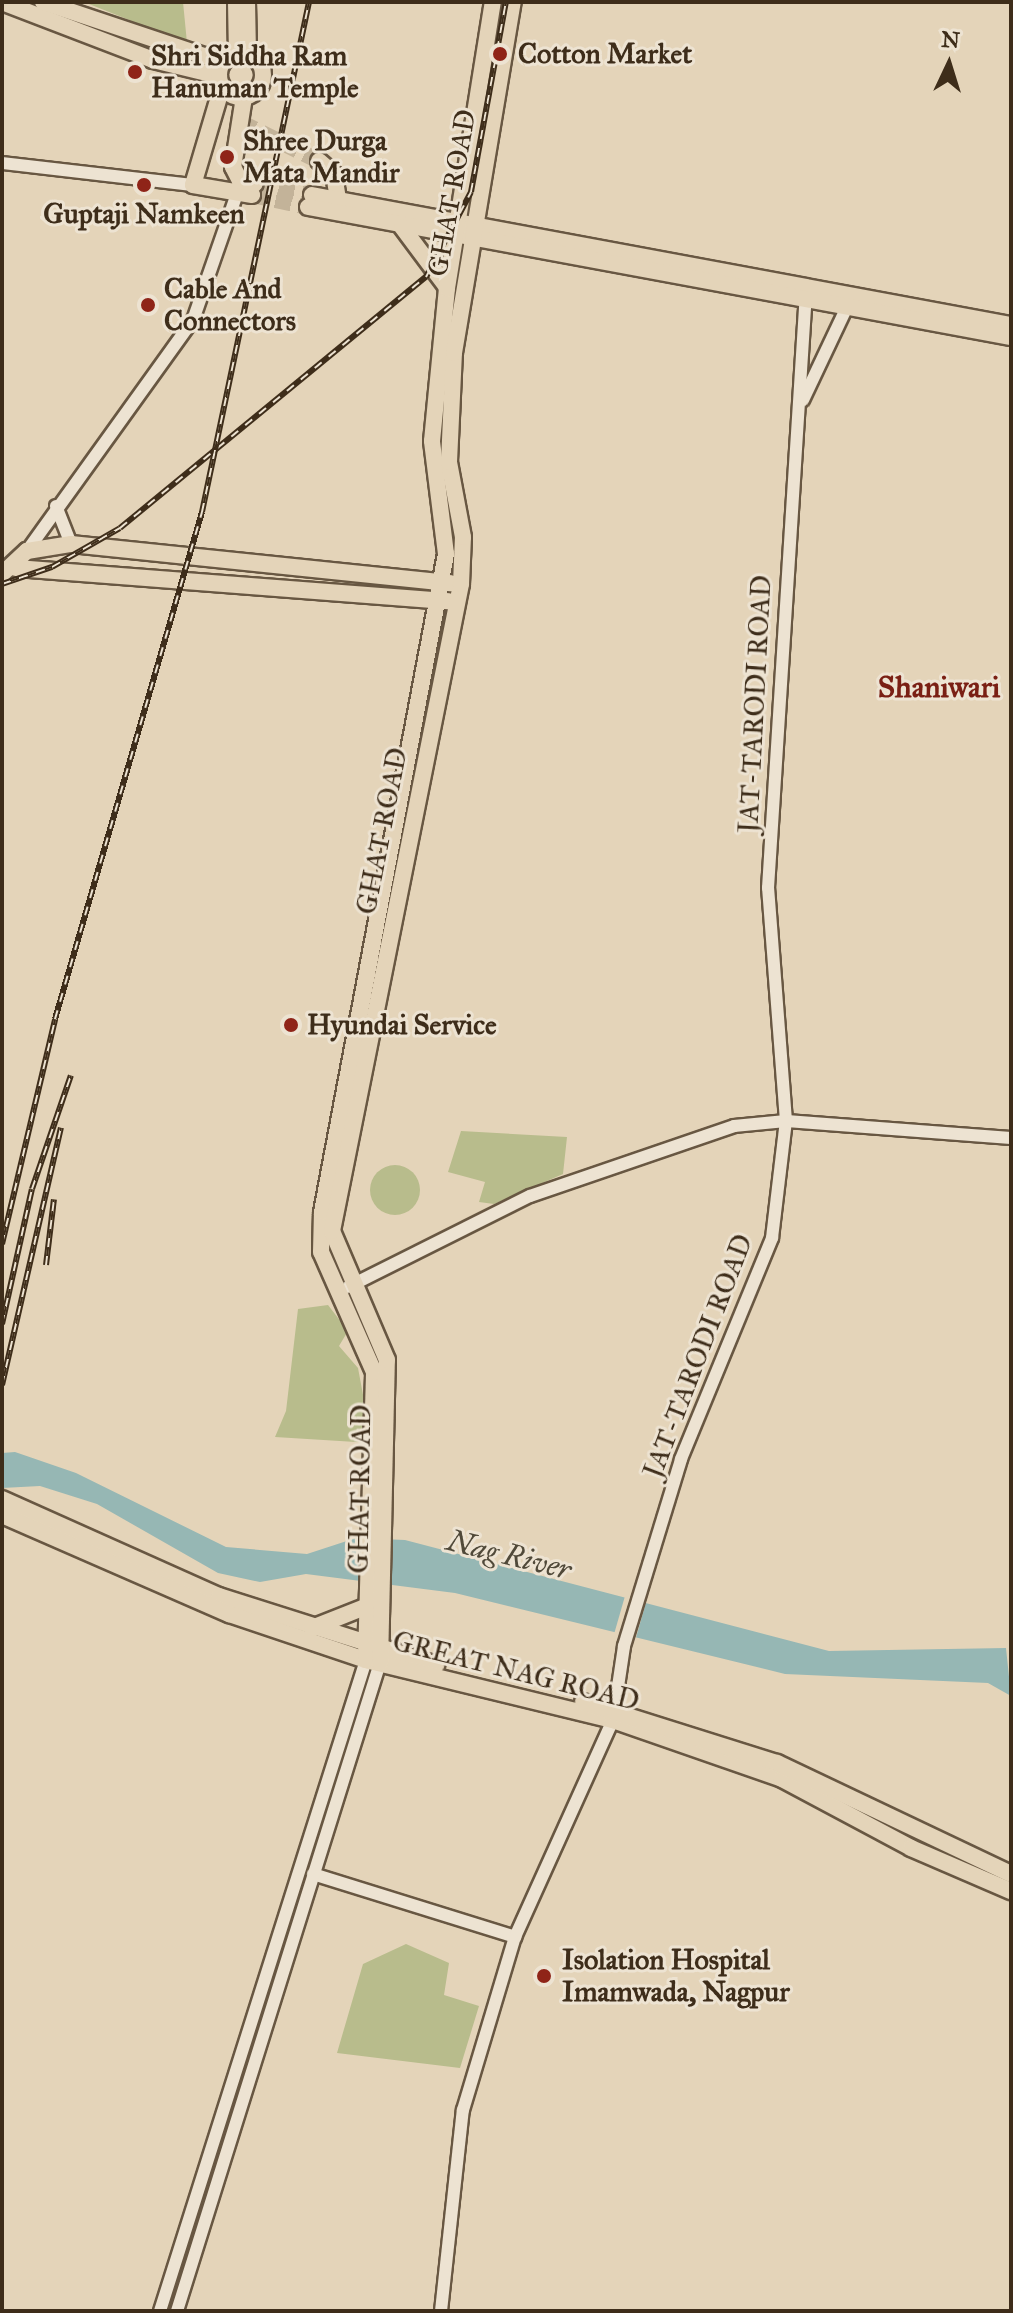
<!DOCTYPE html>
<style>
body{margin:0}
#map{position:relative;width:1013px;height:2313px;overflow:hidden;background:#e4d4b9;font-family:"IM FELL Great Primer",serif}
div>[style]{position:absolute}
.green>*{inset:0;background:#b8bc8c}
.round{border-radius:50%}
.water>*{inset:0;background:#96b7b4}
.pier>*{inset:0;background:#e4d4b9;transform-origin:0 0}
.major-tunnel>*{height:16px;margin-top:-8px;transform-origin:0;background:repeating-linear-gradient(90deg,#c3b399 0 16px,transparent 0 24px)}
.roads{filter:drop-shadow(2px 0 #685742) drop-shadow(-2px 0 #685742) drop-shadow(0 2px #685742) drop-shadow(0 -2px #685742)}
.minor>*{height:12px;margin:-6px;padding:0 6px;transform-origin:6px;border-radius:6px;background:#ede3d2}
.major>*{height:16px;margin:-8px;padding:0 8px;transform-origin:8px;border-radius:8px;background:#e4d4b9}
.major>.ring{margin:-8px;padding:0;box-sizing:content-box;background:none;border:16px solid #e4d4b9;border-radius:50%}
.rail>*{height:6px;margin-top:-3px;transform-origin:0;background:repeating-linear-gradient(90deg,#ede3d2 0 9px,#3e2d1a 0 18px);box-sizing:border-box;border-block:2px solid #3e2d1a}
.dots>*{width:22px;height:22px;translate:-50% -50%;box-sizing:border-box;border:4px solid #ede3d2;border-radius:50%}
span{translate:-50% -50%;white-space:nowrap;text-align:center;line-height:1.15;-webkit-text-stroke:6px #ede3d2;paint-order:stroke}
.poi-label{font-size:28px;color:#3e2d1a;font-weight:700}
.left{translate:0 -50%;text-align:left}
.street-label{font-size:28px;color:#3e2d1a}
.neighbourhood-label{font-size:30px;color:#7a1f14;font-weight:700}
.water-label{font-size:30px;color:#504939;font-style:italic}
.frame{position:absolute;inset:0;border:4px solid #3e2d1a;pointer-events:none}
.north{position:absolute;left:909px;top:24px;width:80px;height:80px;-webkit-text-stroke:6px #ede3d2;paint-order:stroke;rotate:4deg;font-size:22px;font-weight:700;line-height:32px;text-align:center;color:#3e2d1a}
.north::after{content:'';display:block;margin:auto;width:28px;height:36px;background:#3e2d1a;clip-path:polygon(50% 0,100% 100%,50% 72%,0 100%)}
</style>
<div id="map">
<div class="green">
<i style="clip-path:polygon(84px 2px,183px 2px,187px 43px)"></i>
<i style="clip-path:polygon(461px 1131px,567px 1137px,563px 1174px,494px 1204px,479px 1202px,485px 1182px,448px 1172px)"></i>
<i class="round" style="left:370px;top:1165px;width:50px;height:50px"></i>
<i style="clip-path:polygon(328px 1305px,348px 1331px,339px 1346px,358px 1368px,372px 1443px,275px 1437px,286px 1411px,298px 1309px)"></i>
<i style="clip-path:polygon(406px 1944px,449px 1963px,444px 1995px,479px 2006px,460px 2068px,337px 2053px,363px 1964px)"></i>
</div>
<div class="water">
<i style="clip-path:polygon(15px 1452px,76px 1473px,226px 1547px,307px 1554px,356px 1538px,405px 1540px,829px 1651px,1006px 1648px,1011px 1696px,988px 1683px,785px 1674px,455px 1593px,306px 1574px,260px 1582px,218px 1573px,97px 1504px,40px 1486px,2px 1488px,2px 1453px)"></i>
</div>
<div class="pier">
<i style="left:625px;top:1596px;width:22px;height:42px;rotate:16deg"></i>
</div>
<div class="major-tunnel">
<i style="left:240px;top:122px;width:88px;rotate:26.3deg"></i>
<i style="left:255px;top:184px;width:58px;rotate:10.9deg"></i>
<i style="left:252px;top:195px;width:57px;rotate:12.1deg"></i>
</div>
<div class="roads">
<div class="minor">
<i style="left:2px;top:163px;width:192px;rotate:6.6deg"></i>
<i style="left:803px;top:400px;width:101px;rotate:-64.7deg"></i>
<i style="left:56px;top:506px;width:41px;rotate:68.5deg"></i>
<i style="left:27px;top:551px;width:284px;rotate:-54.3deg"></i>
<i style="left:193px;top:320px;width:137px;rotate:-70.8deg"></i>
<i style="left:348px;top:1287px;width:203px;rotate:-26.6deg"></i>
<i style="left:530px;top:1196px;width:216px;rotate:-18.9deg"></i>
<i style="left:734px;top:1126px;width:52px;rotate:-5.5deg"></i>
<i style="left:786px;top:1121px;width:226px;rotate:4.3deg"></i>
<i style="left:313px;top:1874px;width:212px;rotate:17.3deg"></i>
<i style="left:160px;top:2311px;width:683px;rotate:-72.44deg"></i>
<i style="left:177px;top:2311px;width:679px;rotate:-72.61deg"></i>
<i style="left:441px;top:2311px;width:202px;rotate:-83.8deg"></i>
<i style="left:463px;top:2110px;width:181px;rotate:-73.3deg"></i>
<i style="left:515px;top:1937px;width:238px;rotate:-65.7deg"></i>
<i style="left:613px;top:1720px;width:75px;rotate:-81.5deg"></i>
<i style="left:624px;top:1646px;width:195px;rotate:-73deg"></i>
<i style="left:681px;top:1459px;width:239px;rotate:-67.6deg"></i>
<i style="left:772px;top:1238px;width:118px;rotate:-83.2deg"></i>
<i style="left:786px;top:1121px;width:234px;rotate:-94.4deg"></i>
<i style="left:768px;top:888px;width:597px;rotate:-86.35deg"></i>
</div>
<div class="major">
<i style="left:2px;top:2px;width:162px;rotate:21deg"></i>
<i style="left:153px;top:60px;width:68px;rotate:13.6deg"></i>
<i style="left:43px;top:2px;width:189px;rotate:18.5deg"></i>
<i style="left:236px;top:2px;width:50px;rotate:88.9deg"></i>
<i style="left:247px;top:2px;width:51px;rotate:88.9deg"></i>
<i class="ring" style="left:219px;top:53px;width:28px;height:28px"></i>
<i style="left:222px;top:87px;width:102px;rotate:106.5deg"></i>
<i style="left:193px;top:185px;width:60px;rotate:9.6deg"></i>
<i style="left:244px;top:97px;width:71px;rotate:98.9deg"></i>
<i style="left:233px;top:167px;width:16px;rotate:63deg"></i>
<i style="left:240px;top:181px;width:15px;rotate:11deg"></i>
<i style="left:319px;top:161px;width:20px;rotate:41deg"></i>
<i style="left:334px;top:174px;width:25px;rotate:81deg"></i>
<i style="left:312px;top:195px;width:711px;rotate:10.54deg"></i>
<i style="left:308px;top:207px;width:715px;rotate:10.48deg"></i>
<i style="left:402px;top:227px;width:74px;rotate:53.3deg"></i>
<i style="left:16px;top:568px;width:434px;rotate:4.4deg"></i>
<i style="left:2px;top:574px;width:34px;rotate:-43deg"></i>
<i style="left:27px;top:551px;width:45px;rotate:-9deg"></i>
<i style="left:71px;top:544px;width:382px;rotate:5.9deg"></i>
<i style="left:2px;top:1499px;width:238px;rotate:24.1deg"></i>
<i style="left:219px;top:1596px;width:228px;rotate:17.6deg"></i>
<i style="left:2px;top:1515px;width:248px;rotate:23.6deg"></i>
<i style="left:229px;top:1614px;width:145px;rotate:18.6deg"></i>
<i style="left:366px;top:1660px;width:254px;rotate:13.7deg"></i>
<i style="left:613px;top:1720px;width:179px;rotate:19.2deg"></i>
<i style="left:782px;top:1779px;width:146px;rotate:28.1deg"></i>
<i style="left:911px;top:1848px;width:109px;rotate:23.3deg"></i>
<i style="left:312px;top:1628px;width:62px;rotate:-21.6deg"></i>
<i style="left:366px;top:1660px;width:288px;rotate:-88.4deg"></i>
<i style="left:374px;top:1372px;width:131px;rotate:-113.8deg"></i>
<i style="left:321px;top:1252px;width:40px;rotate:-88.6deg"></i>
<i style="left:322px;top:1212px;width:670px;rotate:-79.33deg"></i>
<i style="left:446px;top:554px;width:114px;rotate:-97.1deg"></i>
<i style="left:432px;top:441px;width:154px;rotate:-84.4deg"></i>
<i style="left:447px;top:288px;width:290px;rotate:-80.9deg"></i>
<i style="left:380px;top:1663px;width:303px;rotate:-88.7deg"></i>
<i style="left:387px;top:1360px;width:140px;rotate:-113.1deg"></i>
<i style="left:332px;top:1231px;width:660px;rotate:-78.72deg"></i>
<i style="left:461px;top:584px;width:47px;rotate:-87.6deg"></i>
<i style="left:463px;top:537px;width:76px;rotate:-100.6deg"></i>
<i style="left:449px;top:462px;width:109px;rotate:-87.4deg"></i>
<i style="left:454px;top:353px;width:356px;rotate:-80.5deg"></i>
<i style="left:583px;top:1702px;width:203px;rotate:17.5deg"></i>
<i style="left:777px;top:1763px;width:259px;rotate:25.4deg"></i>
</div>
</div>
<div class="rail">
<i style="left:2px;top:584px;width:53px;rotate:-18.8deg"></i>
<i style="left:52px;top:567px;width:78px;rotate:-29.8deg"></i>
<i style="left:120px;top:528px;width:396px;rotate:-39.4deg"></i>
<i style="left:426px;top:277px;width:96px;rotate:-62.1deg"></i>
<i style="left:471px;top:192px;width:193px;rotate:-79.6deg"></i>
<i style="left:2px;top:1244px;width:231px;rotate:-76.7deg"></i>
<i style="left:55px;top:1019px;width:528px;rotate:-73.83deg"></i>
<i style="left:202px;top:512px;width:521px;rotate:-78.15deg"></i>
<i style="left:46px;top:1265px;width:66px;rotate:-83.1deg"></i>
<i style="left:2px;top:1324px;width:138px;rotate:-77.5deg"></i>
<i style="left:32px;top:1189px;width:120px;rotate:-71.1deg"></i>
<i style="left:2px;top:1385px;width:264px;rotate:-77.1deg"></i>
</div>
<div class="dots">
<i style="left:500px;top:54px;background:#8f2418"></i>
<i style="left:135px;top:72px;background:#8f2418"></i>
<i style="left:227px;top:157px;background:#8f2418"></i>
<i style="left:144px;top:185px;background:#8f2418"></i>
<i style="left:148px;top:305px;background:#8f2418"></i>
<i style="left:291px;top:1025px;background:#8f2418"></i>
<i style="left:544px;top:1976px;background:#8f2418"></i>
</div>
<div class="poi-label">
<span class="left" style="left:518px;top:54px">Cotton Market</span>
<span class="left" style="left:151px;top:72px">Shri Siddha Ram<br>Hanuman Temple</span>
<span class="left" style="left:243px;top:157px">Shree Durga<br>Mata Mandir</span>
<span style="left:144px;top:214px">Guptaji Namkeen</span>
<span class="left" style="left:164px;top:305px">Cable And<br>Connectors</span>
<span class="left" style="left:307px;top:1025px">Hyundai Service</span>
<span class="left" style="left:562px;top:1976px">Isolation Hospital<br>Imamwada, Nagpur</span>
</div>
<div class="street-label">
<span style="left:452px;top:193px;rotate:-80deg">GHAT ROAD</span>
<span style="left:755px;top:704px;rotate:-87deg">JAT-TARODI ROAD</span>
<span style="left:382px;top:831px;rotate:-79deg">GHAT ROAD</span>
<span style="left:698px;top:1356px;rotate:-69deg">JAT-TARODI ROAD</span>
<span style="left:360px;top:1489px;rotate:-89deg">GHAT ROAD</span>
<span style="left:516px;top:1671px;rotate:14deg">GREAT NAG ROAD</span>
</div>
<div class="neighbourhood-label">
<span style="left:939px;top:687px">Shaniwari</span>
</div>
<div class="water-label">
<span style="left:509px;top:1555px;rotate:14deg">Nag River</span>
</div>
<div class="frame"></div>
<div class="north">N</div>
</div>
